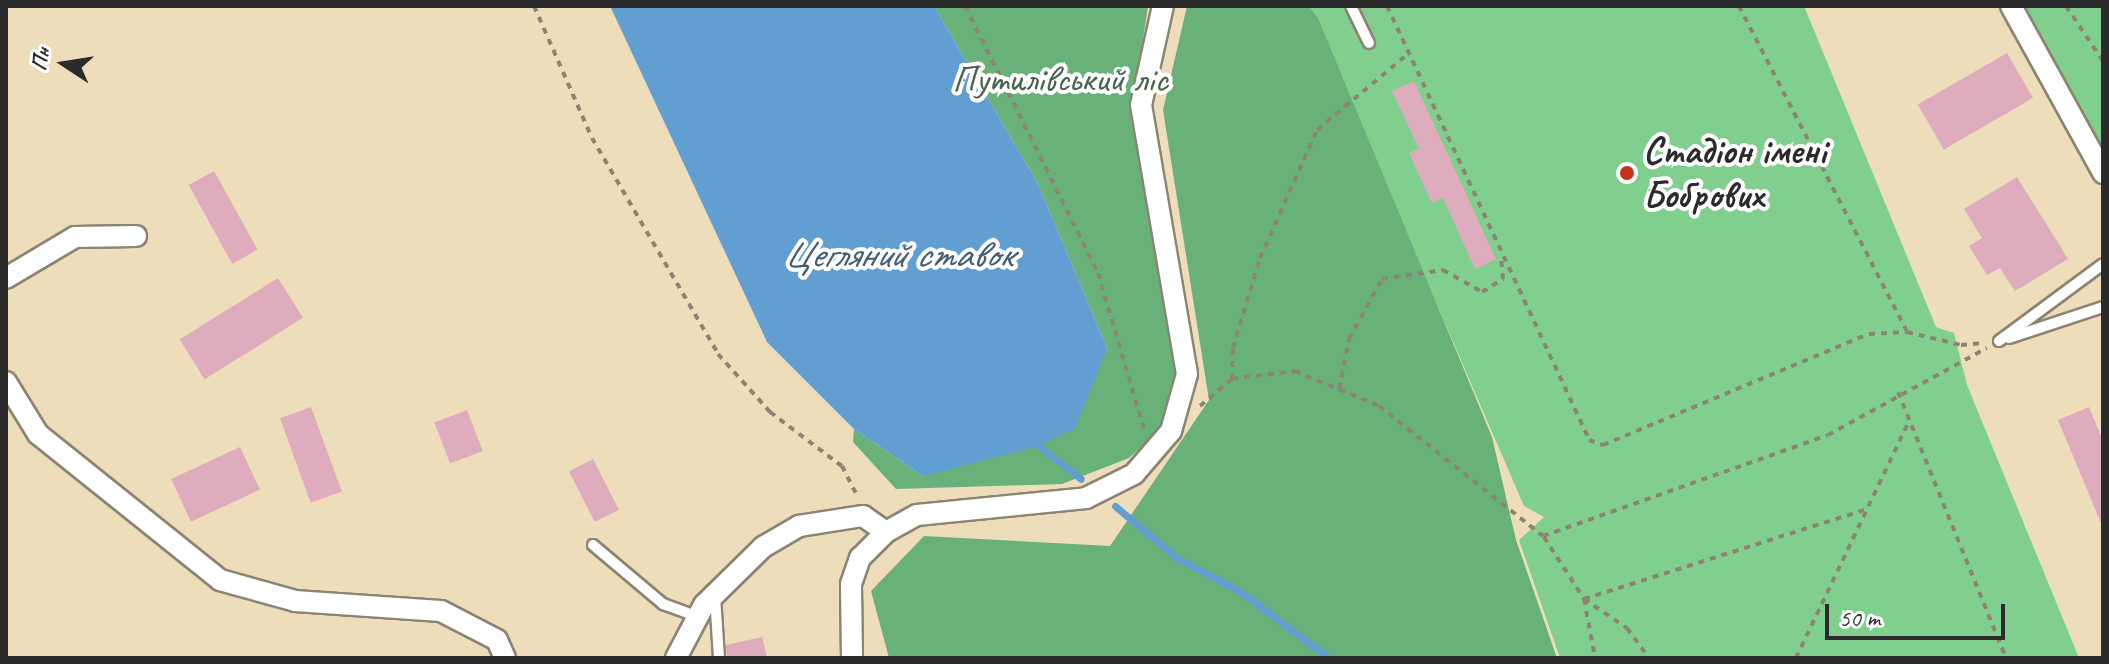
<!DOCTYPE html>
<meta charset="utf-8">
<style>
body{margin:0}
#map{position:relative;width:2109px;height:664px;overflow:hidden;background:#edddbb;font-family:Caveat,sans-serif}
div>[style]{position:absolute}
.green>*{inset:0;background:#81cf8f}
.forest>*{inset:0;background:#68b27a}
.water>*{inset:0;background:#619fd2}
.stream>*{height:7px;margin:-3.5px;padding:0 3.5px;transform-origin:3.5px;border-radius:3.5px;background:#619fd2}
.building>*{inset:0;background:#dfacbe;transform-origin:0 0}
.path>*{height:4px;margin-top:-2px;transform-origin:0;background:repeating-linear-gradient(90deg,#8c8473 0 6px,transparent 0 12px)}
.roads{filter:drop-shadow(2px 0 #8c8473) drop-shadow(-2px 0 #8c8473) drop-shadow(0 2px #8c8473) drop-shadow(0 -2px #8c8473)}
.lane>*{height:10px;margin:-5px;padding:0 5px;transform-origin:5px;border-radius:5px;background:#fff}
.street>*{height:20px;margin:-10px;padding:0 10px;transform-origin:10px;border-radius:10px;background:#fff}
.dots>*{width:22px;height:22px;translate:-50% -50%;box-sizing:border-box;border:4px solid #fff;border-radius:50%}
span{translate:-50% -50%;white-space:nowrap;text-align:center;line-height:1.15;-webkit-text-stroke:8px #fff;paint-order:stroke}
.park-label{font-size:38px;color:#49644e}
.poi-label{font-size:38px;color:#2b2b2b;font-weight:700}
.left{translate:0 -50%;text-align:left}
.water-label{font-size:40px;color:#435f76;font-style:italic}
.frame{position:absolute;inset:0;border:8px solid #2b2b2b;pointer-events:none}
.north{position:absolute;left:24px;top:24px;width:80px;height:80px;-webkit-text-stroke:6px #fff;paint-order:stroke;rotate:282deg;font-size:22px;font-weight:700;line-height:32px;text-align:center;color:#2b2b2b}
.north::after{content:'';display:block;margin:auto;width:28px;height:36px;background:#2b2b2b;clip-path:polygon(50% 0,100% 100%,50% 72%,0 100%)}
.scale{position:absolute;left:1825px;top:604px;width:180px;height:36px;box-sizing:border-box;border:4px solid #2b2b2b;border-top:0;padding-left:10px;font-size:24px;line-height:28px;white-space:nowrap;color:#2b2b2b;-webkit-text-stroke:6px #fff;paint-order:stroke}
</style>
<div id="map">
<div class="green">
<i style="clip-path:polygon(1308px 6px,1804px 6px,1936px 327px,1954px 333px,1967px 385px,2079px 658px,1560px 658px,1519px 540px,1544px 517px,1524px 506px)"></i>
<i style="clip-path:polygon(2013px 6px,2103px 6px,2103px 171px)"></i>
</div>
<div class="forest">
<i style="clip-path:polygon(934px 6px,1148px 6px,1131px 120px,1183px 369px,1170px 420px,1129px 458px,1062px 484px,896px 489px,853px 442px,854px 429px,923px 476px,1107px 348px,1038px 184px)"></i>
<i style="clip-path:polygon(1187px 6px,1308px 6px,1318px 18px,1492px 437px,1516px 540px,1557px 658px,889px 658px,871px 591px,924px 536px,1110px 546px,1209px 400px,1163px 110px)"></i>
</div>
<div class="water">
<i style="clip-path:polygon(610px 6px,934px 6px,1038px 184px,1107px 348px,1075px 428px,1039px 446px,923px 476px,854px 429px,767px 342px)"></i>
</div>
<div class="stream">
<i style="left:1039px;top:446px;width:53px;rotate:38.2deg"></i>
<i style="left:1115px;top:506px;width:81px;rotate:40deg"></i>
<i style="left:1177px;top:558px;width:72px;rotate:28deg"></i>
<i style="left:1241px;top:592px;width:110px;rotate:36.9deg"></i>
</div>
<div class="building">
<i style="left:2007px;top:53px;width:52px;height:103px;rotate:60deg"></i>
<i style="clip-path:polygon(1414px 81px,1496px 259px,1475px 269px,1443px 198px,1432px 203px,1409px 153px,1419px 149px,1392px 91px)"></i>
<i style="left:214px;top:171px;width:90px;height:29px;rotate:61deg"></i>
<i style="clip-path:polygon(2017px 177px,2068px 259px,2015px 291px,2000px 268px,1987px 275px,1969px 246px,1982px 238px,1964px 209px)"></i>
<i style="left:278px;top:278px;width:47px;height:116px;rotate:58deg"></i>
<i style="left:311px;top:407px;width:90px;height:33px;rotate:70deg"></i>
<i style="clip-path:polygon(2089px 407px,2103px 441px,2103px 528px,2058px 420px)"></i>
<i style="left:467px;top:410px;width:44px;height:35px;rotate:69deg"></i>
<i style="left:240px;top:447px;width:47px;height:76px;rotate:65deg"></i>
<i style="left:593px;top:459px;width:57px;height:27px;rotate:63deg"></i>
<i style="clip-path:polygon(762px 637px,767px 658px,727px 658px,726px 645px)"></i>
</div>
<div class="path">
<i style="left:534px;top:6px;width:144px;rotate:66.3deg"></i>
<i style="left:592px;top:138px;width:250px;rotate:59.7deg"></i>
<i style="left:718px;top:354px;width:78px;rotate:48.1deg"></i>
<i style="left:770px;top:412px;width:90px;rotate:36.9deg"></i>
<i style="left:842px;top:466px;width:35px;rotate:63deg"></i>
<i style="left:965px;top:6px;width:298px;rotate:63.5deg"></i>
<i style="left:1098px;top:273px;width:163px;rotate:73.6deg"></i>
<i style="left:1387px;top:6px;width:479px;rotate:65deg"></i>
<i style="left:1589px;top:440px;width:15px;rotate:20deg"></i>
<i style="left:1603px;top:445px;width:288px;rotate:-22.7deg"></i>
<i style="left:1869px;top:334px;width:38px;rotate:-3deg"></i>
<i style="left:1739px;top:6px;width:367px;rotate:62.7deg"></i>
<i style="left:1907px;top:332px;width:56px;rotate:13.5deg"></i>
<i style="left:1961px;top:345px;width:23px;rotate:-5deg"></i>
<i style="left:2066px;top:6px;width:66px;rotate:56.1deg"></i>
<i style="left:1232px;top:379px;width:31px;rotate:-88deg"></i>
<i style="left:1233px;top:348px;width:94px;rotate:-73.3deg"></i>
<i style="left:1260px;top:258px;width:140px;rotate:-66deg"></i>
<i style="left:1317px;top:130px;width:120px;rotate:-39.9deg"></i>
<i style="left:1339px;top:389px;width:51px;rotate:-78.7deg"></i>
<i style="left:1349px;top:339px;width:68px;rotate:-61.2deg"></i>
<i style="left:1382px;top:279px;width:62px;rotate:-8.4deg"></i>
<i style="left:1443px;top:270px;width:45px;rotate:29.4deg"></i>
<i style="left:1482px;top:292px;width:25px;rotate:-32deg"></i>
<i style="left:1503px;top:279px;width:24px;rotate:-95deg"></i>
<i style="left:1898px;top:392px;width:287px;rotate:67.9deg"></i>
<i style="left:1200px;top:406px;width:42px;rotate:-40.2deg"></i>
<i style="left:1232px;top:379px;width:64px;rotate:-7.2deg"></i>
<i style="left:1295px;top:371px;width:91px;rotate:22.6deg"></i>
<i style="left:1379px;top:406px;width:209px;rotate:38.4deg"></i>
<i style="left:1543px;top:536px;width:302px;rotate:-19.5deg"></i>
<i style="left:1828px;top:435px;width:181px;rotate:-28.7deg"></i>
<i style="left:1544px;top:537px;width:74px;rotate:57.2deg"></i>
<i style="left:1584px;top:599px;width:60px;rotate:79.4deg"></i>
<i style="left:1584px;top:599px;width:297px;rotate:-17.6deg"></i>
<i style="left:1584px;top:599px;width:52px;rotate:34deg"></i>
<i style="left:1627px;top:628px;width:37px;rotate:54deg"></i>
<i style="left:1796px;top:658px;width:263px;rotate:-64.5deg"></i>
</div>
<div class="roads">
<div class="lane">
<i style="left:1351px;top:6px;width:41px;rotate:64.1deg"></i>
<i style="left:2009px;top:338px;width:99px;rotate:-18.3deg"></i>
<i style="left:1999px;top:341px;width:129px;rotate:-36.5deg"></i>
<i style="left:593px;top:545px;width:92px;rotate:40.1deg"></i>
<i style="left:663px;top:604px;width:37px;rotate:20deg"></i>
<i style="left:715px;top:596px;width:62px;rotate:86.3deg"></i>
</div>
<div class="street">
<i style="left:2011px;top:6px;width:191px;rotate:61.1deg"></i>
<i style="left:6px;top:278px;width:80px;rotate:-30.7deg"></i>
<i style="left:75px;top:237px;width:61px;rotate:-0.9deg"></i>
<i style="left:6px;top:382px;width:61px;rotate:58.4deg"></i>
<i style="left:38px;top:434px;width:233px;rotate:38.7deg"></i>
<i style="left:220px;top:580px;width:78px;rotate:15.6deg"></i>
<i style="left:295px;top:601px;width:146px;rotate:3.9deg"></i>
<i style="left:441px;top:611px;width:63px;rotate:27.4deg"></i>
<i style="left:497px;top:640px;width:20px;rotate:66deg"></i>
<i style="left:676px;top:658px;width:60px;rotate:-62.2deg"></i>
<i style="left:704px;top:605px;width:83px;rotate:-44.5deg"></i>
<i style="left:763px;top:547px;width:42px;rotate:-30.3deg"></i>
<i style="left:799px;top:526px;width:65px;rotate:-8.9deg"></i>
<i style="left:863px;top:516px;width:28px;rotate:35deg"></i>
<i style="left:852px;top:658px;width:74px;rotate:-90.8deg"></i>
<i style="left:851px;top:584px;width:28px;rotate:-71deg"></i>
<i style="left:860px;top:558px;width:37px;rotate:-45deg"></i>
<i style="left:886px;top:532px;width:35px;rotate:-29deg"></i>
<i style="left:917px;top:515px;width:170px;rotate:-5.7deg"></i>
<i style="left:1086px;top:498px;width:54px;rotate:-26.6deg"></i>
<i style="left:1134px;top:474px;width:57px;rotate:-49.3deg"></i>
<i style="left:1171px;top:431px;width:59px;rotate:-74.3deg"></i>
<i style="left:1187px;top:374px;width:273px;rotate:-99.7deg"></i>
<i style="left:1141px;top:105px;width:101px;rotate:-77.5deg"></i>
</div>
</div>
<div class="dots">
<i style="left:1627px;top:173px;background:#c8321e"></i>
</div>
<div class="park-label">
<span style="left:1060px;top:79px">Путилівський ліс</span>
</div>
<div class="poi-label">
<span class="left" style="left:1643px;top:173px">Стадіон імені<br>Бобрових</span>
</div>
<div class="water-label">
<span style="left:898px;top:254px">Цегляний ставок</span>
</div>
<div class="frame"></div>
<div class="north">Пн</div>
<div class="scale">50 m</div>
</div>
